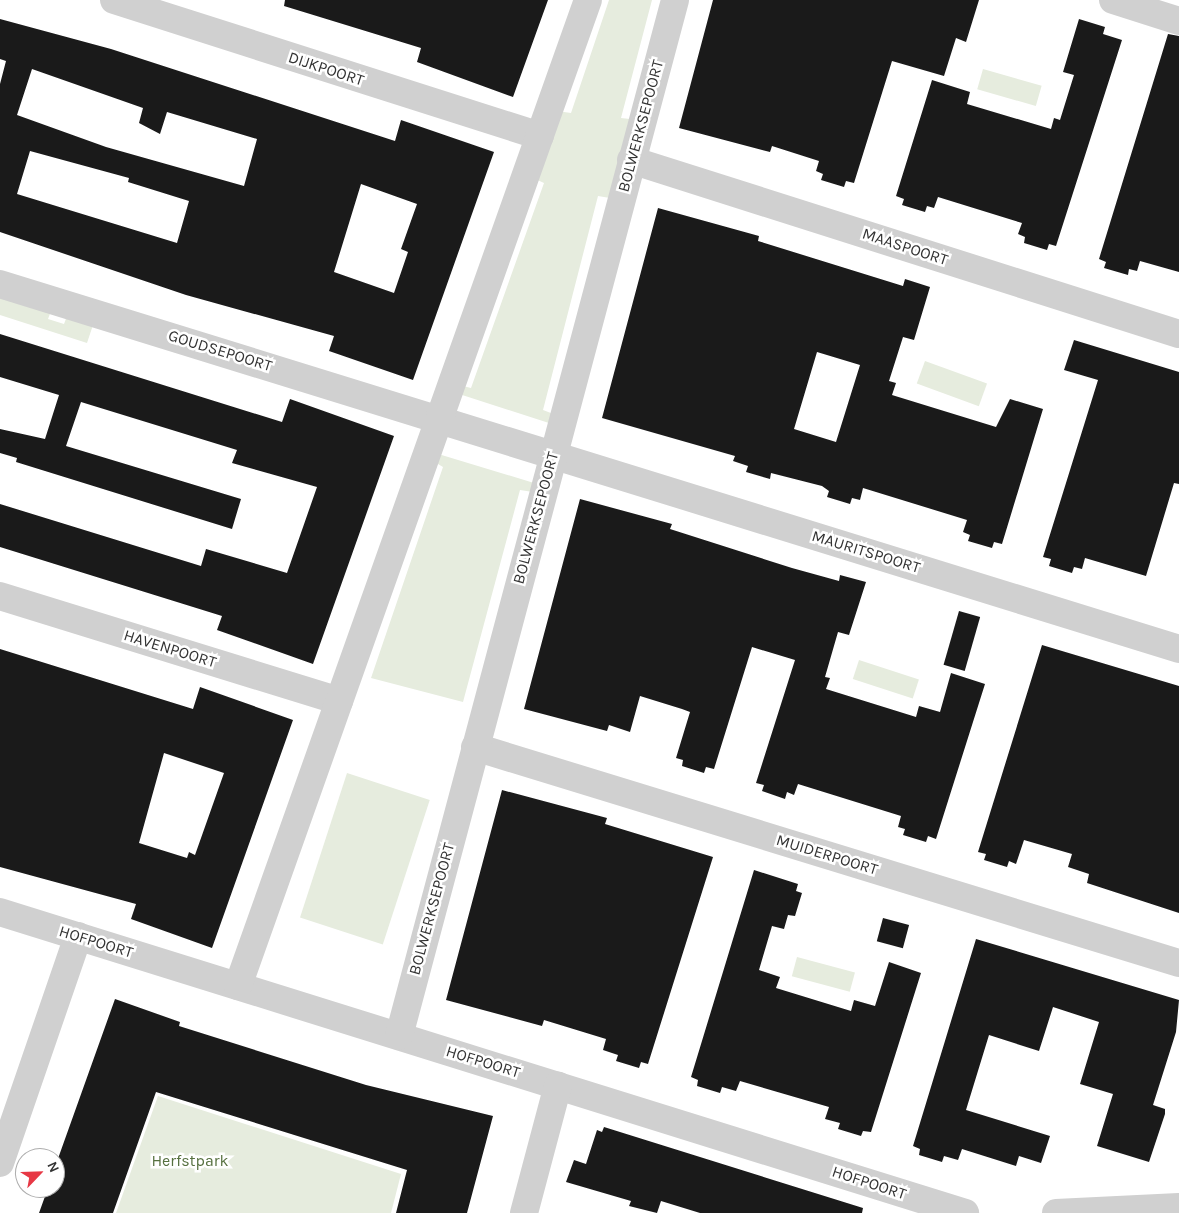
<!DOCTYPE html>
<style>
body{margin:0}
#map{position:relative;width:1179px;height:1213px;overflow:hidden;background:#fff;font-family:Karla,sans-serif}
div>[style]{position:absolute}
.green>*{inset:0;background:#e6ecde;transform-origin:0 0}
.building>*{inset:0;background:#1a1a1a;transform-origin:0 0}
.minor>*{height:28px;margin:-14px;padding:0 14px;transform-origin:14px;border-radius:14px;background:#d0d0d0}
span{translate:-50% -50%;white-space:nowrap;text-align:center;line-height:1.15;-webkit-text-stroke:5px #fff;paint-order:stroke}
.street-label{font-size:16px;color:#333}
.park-label{font-size:16px;color:#56703f}
.north{position:absolute;left:15px;top:1148px;width:50px;height:50px;box-sizing:border-box;background:#fff;border:1px solid #adadad;border-radius:50%;rotate:66deg;font-size:14px;font-weight:700;line-height:20px;text-align:center;color:#333}
.north::after{content:'';display:block;margin:auto;width:18px;height:22px;background:#e73845;clip-path:polygon(50% 0,100% 100%,50% 72%,0 100%)}
</style>
<div id="map">
<div class="green">
<i style="clip-path:polygon(609px 0,652px 0,621px 118px,630px 119px,610px 198px,598px 196px,543px 410px,556px 415px,552px 424px,456px 393px,459px 385px,471px 388px,544px 183px,533px 178px,557px 111px,571px 113px)"></i>
<i style="left:983px;top:69px;width:61px;height:21px;rotate:16deg"></i>
<i style="clip-path:polygon(0 295px,51px 311px,48px 319px,64px 324px,67px 316px,93px 325px,87px 343px,0 315px)"></i>
<i style="left:925px;top:361px;width:66px;height:24px;rotate:20deg"></i>
<i style="clip-path:polygon(435px 453px,534px 483px,533px 492px,520px 490px,463px 702px,371px 678px,443px 467px,433px 461px)"></i>
<i style="left:859px;top:660px;width:63px;height:20px;rotate:18deg"></i>
<i style="left:347px;top:773px;width:87px;height:152px;rotate:18deg"></i>
<i style="left:797px;top:957px;width:60px;height:20px;rotate:15deg"></i>
<i style="clip-path:polygon(158px 1096px,401px 1174px,391px 1213px,116px 1213px)"></i>
</div>
<div class="building">
<i style="clip-path:polygon(285px 0,548px 0,513px 97px,417px 62px,421px 48px,284px 6px)"></i>
<i style="clip-path:polygon(713px 0,979px 0,966px 42px,956px 38px,944px 76px,892px 61px,854px 183px,846px 181px,844px 187px,821px 180px,823px 174px,816px 171px,819px 161px,772px 146px,770px 152px,679px 128px)"></i>
<i style="clip-path:polygon(evenodd,0 19px,111px 49px,395px 141px,401px 120px,494px 152px,413px 380px,329px 351px,334px 336px,186px 295px,0 232px,0 84px,6px 61px,0 59px,0 19px,32px 69px,143px 108px,139px 123px,160px 134px,167px 112px,257px 139px,244px 186px,106px 147px,17px 115px,32px 69px,0 19px,30px 151px,129px 178px,128px 182px,189px 201px,177px 243px,17px 194px,30px 151px,0 19px,361px 184px,417px 204px,401px 249px,408px 252px,394px 293px,334px 272px,361px 184px)"></i>
<i style="clip-path:polygon(1079px 19px,1105px 27px,1103px 34px,1122px 40px,1056px 246px,1049px 244px,1047px 250px,1024px 243px,1025px 237px,1018px 234px,1022px 223px,938px 197px,934px 208px,927px 206px,925px 212px,902px 205px,904px 199px,896px 196px,932px 80px,970px 92px,967px 104px,1051px 129px,1054px 118px,1060px 120px,1074px 75px,1063px 72px)"></i>
<i style="clip-path:polygon(1168px 34px,1179px 36px,1179px 272px,1140px 261px,1137px 271px,1129px 269px,1128px 275px,1104px 268px,1106px 262px,1099px 259px)"></i>
<i style="clip-path:polygon(evenodd,658px 208px,759px 236px,758px 241px,903px 286px,905px 279px,930px 287px,914px 340px,903px 337px,889px 381px,896px 383px,892px 395px,996px 427px,1010px 399px,1043px 409px,1002px 544px,994px 542px,992px 548px,968px 541px,970px 535px,963px 532px,967px 520px,863px 488px,860px 500px,852px 498px,850px 504px,827px 497px,829px 491px,822px 486px,771px 473px,770px 479px,746px 472px,748px 466px,733px 461px,735px 456px,602px 418px,658px 208px,817px 352px,860px 365px,836px 442px,794px 429px,817px 352px)"></i>
<i style="clip-path:polygon(0 334px,282px 422px,290px 399px,394px 436px,313px 664px,217px 630px,222px 616px,0 547px,0 504px,201px 566px,206px 549px,287px 573px,317px 487px,232px 463px,237px 450px,81px 402px,66px 446px,241px 499px,232px 529px,16px 462px,17px 458px,0 453px,0 429px,45px 439px,59px 395px,0 377px)"></i>
<i style="clip-path:polygon(1074px 340px,1179px 372px,1179px 484px,1174px 483px,1146px 576px,1085px 558px,1082px 569px,1074px 567px,1072px 573px,1049px 566px,1051px 559px,1043px 557px,1098px 380px,1064px 370px)"></i>
<i style="clip-path:polygon(580px 499px,672px 524px,670px 529px,792px 568px,839px 581px,840px 575px,866px 582px,849px 635px,838px 632px,825px 677px,830px 678px,826px 689px,916px 717px,919px 706px,940px 712px,951px 673px,985px 684px,936px 839px,928px 836px,926px 842px,903px 835px,905px 829px,898px 827px,901px 816px,798px 784px,794px 795px,787px 792px,785px 799px,762px 791px,764px 785px,756px 783px,795px 660px,752px 647px,714px 769px,706px 767px,704px 773px,682px 766px,683px 760px,676px 758px,690px 712px,682px 709px,640px 696px,630px 732px,609px 725px,607px 731px,524px 709px)"></i>
<i style="left:959px;top:611px;width:22px;height:56px;rotate:16deg"></i>
<i style="clip-path:polygon(1042px 645px,1179px 686px,1179px 913px,1087px 883px,1089px 874px,1068px 867px,1072px 854px,1024px 840px,1016px 864px,1009px 861px,1007px 867px,984px 860px,986px 854px,978px 852px)"></i>
<i style="clip-path:polygon(evenodd,0 649px,193px 709px,200px 687px,293px 720px,212px 948px,131px 919px,136px 904px,0 867px,0 649px,164px 753px,224px 773px,195px 855px,189px 852px,187px 858px,139px 843px,164px 753px)"></i>
<i style="clip-path:polygon(502px 790px,607px 818px,605px 824px,713px 857px,648px 1064px,641px 1062px,639px 1068px,616px 1061px,618px 1055px,603px 1050px,606px 1039px,544px 1020px,542px 1026px,446px 1000px)"></i>
<i style="clip-path:polygon(754px 870px,798px 884px,796px 891px,802px 893px,795px 916px,788px 915px,784px 929px,772px 926px,759px 970px,780px 977px,776px 988px,851px 1011px,854px 1000px,875px 1006px,889px 962px,921px 973px,871px 1132px,863px 1131px,861px 1136px,838px 1129px,840px 1123px,825px 1119px,829px 1107px,740px 1081px,736px 1091px,722px 1087px,720px 1093px,697px 1086px,698px 1080px,691px 1077px)"></i>
<i style="left:883px;top:918px;width:27px;height:24px;rotate:15deg"></i>
<i style="clip-path:polygon(976px 939px,1179px 1000px,1176px 1032px,1153px 1105px,1165px 1109px,1165px 1114px,1149px 1162px,1097px 1146px,1113px 1094px,1080px 1084px,1099px 1022px,1053px 1007px,1039px 1051px,989px 1035px,966px 1110px,1050px 1136px,1041px 1163px,1019px 1156px,1016px 1166px,962px 1149px,958px 1160px,944px 1156px,942px 1162px,919px 1155px,920px 1149px,913px 1146px)"></i>
<i style="clip-path:polygon(115px 999px,180px 1022px,179px 1026px,366px 1085px,493px 1116px,467px 1213px,396px 1213px,407px 1170px,156px 1092px,113px 1213px,39px 1213px,48px 1188px,55px 1188px,55px 1167px)"></i>
<i style="clip-path:polygon(604px 1127px,863px 1208px,862px 1213px,700px 1213px,661px 1201px,657px 1213px,629px 1206px,631px 1201px,566px 1182px,574px 1160px,586px 1164px,597px 1130px,602px 1132px)"></i>
</div>
<div class="minor">
<i style="left:114px;top:0;width:447px;rotate:17.7deg"></i>
<i style="left:1113px;top:0;width:69px;rotate:17.7deg"></i>
<i style="left:631px;top:160px;width:575px;rotate:17.62deg"></i>
<i style="left:0;top:284px;width:1234px;rotate:17.2deg"></i>
<i style="left:0;top:596px;width:355px;rotate:17.2deg"></i>
<i style="left:475px;top:747px;width:736px;rotate:17.06deg"></i>
<i style="left:0;top:912px;width:1011px;rotate:17.32deg"></i>
<i style="left:238px;top:986px;width:1046px;rotate:-70.46deg"></i>
<i style="left:399px;top:1036px;width:1072px;rotate:-75.08deg"></i>
<i style="left:0;top:1163px;width:240px;rotate:-71deg"></i>
<i style="left:524px;top:1213px;width:132px;rotate:-75.1deg"></i>
<i style="left:1056px;top:1213px;width:123px;rotate:-2.8deg"></i>
</div>
<div class="street-label">
<span style="left:326px;top:69px;rotate:18deg">DIJKPOORT</span>
<span style="left:641px;top:126px;rotate:-75deg">BOLWERKSEPOORT</span>
<span style="left:905px;top:247px;rotate:18deg">MAASPOORT</span>
<span style="left:220px;top:351px;rotate:17deg">GOUDSEPOORT</span>
<span style="left:536px;top:518px;rotate:-75deg">BOLWERKSEPOORT</span>
<span style="left:866px;top:552px;rotate:17deg">MAURITSPOORT</span>
<span style="left:170px;top:649px;rotate:17deg">HAVENPOORT</span>
<span style="left:827px;top:855px;rotate:17deg">MUIDERPOORT</span>
<span style="left:432px;top:909px;rotate:-75deg">BOLWERKSEPOORT</span>
<span style="left:96px;top:942px;rotate:17deg">HOFPOORT</span>
<span style="left:483px;top:1062px;rotate:17deg">HOFPOORT</span>
<span style="left:869px;top:1183px;rotate:18deg">HOFPOORT</span>
</div>
<div class="park-label">
<span style="left:190px;top:1161px">Herfstpark</span>
</div>
<div class="north">N</div>
</div>
